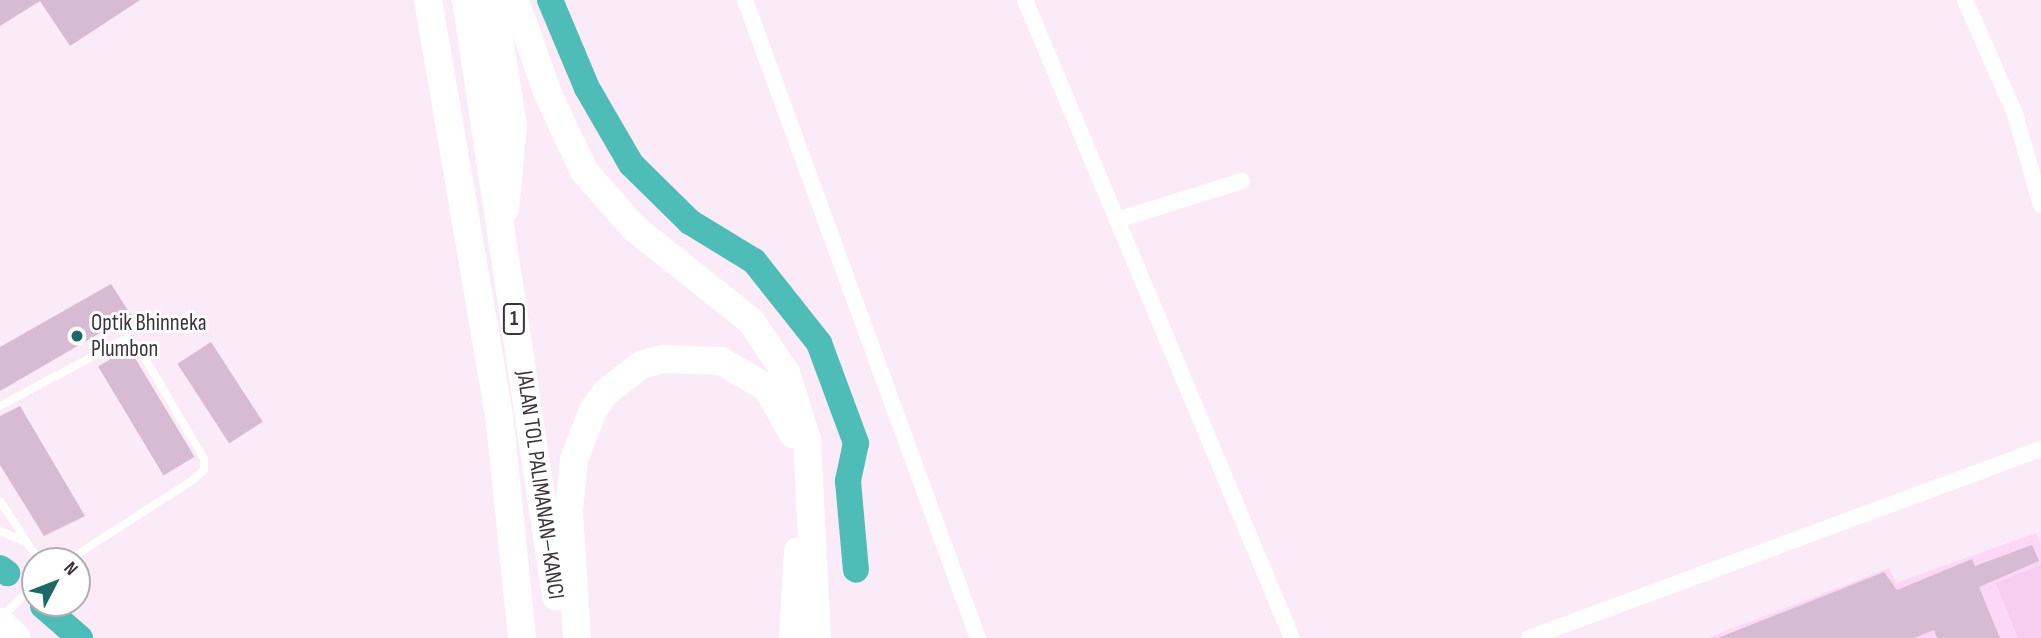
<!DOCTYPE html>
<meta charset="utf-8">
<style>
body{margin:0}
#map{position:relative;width:2041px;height:638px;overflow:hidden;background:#fbeaf8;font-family:"Sofia Sans Condensed",sans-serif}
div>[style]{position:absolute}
.built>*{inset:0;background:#fcd8f6}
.green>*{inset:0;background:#f7cdf0}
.river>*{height:26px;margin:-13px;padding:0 13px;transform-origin:13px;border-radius:13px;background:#4ebdb7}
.building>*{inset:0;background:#d7bbd2;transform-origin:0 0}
.lane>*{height:8px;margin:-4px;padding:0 4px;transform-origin:4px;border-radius:4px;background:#fff}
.street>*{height:16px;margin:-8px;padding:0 8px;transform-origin:8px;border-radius:8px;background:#fff}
.highway>*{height:28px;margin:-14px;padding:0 14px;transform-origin:14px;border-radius:14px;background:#fff}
.dots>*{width:19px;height:19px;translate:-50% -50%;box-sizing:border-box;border:4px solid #fff;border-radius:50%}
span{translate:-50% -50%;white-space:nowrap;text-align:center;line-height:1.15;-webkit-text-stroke:6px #fff;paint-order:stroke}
.shield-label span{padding:2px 5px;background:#fff;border:2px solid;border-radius:5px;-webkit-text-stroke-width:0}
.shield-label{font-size:21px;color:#3e333c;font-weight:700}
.poi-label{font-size:23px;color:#3e333c}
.left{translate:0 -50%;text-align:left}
.street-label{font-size:23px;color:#3e333c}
.north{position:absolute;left:21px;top:547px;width:70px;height:70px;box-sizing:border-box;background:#fff;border:2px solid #b2adb1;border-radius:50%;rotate:48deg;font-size:19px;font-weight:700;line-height:28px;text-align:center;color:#3e333c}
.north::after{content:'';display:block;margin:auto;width:24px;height:32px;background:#1d6966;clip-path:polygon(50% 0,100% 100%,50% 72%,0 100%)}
</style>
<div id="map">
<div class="built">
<i style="clip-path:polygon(2036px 533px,2041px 545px,2041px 638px,1708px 638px,1889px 568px,1896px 583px)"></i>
</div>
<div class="green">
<i style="clip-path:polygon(2041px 565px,2041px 638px,2018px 638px,1996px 583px)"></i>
</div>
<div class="river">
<i style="left:550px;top:0;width:95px;rotate:67.2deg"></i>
<i style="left:587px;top:88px;width:88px;rotate:59.9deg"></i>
<i style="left:631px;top:164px;width:83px;rotate:44.5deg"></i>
<i style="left:690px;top:222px;width:75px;rotate:31.4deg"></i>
<i style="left:754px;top:261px;width:105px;rotate:51.6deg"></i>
<i style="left:819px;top:343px;width:107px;rotate:69.7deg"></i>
<i style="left:856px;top:443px;width:39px;rotate:102deg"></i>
<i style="left:848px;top:481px;width:89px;rotate:84.9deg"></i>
<i style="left:0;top:568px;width:9px;rotate:36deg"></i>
<i style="left:43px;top:606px;width:49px;rotate:40.9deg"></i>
</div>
<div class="building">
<i style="clip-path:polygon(0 0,140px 0,70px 46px,40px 1px,0 26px)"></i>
<i style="clip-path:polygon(111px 284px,131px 315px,0 391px,0 347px)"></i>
<i style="left:211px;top:342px;width:95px;height:40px;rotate:57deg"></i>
<i style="left:129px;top:348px;width:127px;height:36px;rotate:59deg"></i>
<i style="clip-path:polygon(20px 406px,85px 516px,44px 536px,0 465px,0 416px)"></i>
<i style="clip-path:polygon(2032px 545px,2039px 561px,1979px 587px,2000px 638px,1937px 638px,1934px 630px,1914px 638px,1718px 638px,1884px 572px,1897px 590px,1972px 559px,1975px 566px)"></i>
</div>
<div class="lane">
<i style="left:0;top:406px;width:144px;rotate:-28.2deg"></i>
<i style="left:127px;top:338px;width:16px;rotate:40deg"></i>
<i style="left:139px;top:348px;width:129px;rotate:59.6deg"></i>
<i style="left:204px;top:459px;width:11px;rotate:90deg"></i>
<i style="left:204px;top:470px;width:15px;rotate:138deg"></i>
<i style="left:193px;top:480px;width:150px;rotate:147.3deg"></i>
<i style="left:0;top:501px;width:72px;rotate:57deg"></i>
<i style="left:0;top:531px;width:25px;rotate:23deg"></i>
<i style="left:2px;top:616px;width:45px;rotate:-43.2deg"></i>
</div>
<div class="street">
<i style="left:745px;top:0;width:679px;rotate:69.94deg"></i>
<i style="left:1025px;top:0;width:692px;rotate:67.29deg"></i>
<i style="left:1965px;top:0;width:124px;rotate:66.3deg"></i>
<i style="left:2015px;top:114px;width:95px;rotate:74.1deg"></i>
<i style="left:1117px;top:220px;width:131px;rotate:-17.3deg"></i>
<i style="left:1529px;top:638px;width:546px;rotate:-20.26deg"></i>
</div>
<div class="highway">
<i style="left:428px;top:0;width:420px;rotate:80.3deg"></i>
<i style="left:499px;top:414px;width:225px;rotate:84.1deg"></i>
<i style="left:466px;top:0;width:603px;rotate:81.41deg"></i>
<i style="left:493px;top:0;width:128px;rotate:81deg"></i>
<i style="left:513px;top:126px;width:83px;rotate:95.5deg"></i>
<i style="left:515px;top:0;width:100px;rotate:70.7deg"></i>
<i style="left:548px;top:94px;width:85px;rotate:64.9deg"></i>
<i style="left:584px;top:171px;width:76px;rotate:48.7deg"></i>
<i style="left:634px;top:228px;width:149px;rotate:38.5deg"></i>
<i style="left:751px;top:321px;width:63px;rotate:56.1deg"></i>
<i style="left:786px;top:373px;width:70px;rotate:72.6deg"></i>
<i style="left:807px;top:440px;width:198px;rotate:87.1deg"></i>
<i style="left:0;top:622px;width:23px;rotate:43deg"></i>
<i style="left:577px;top:638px;width:128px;rotate:-93.6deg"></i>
<i style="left:569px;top:510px;width:50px;rotate:-84.3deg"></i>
<i style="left:574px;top:460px;width:53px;rotate:-69.2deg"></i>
<i style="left:593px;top:410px;width:22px;rotate:-54deg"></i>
<i style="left:606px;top:392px;width:44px;rotate:-37.6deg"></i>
<i style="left:641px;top:365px;width:22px;rotate:-16deg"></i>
<i style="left:662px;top:359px;width:59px;rotate:1.9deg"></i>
<i style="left:721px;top:361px;width:53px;rotate:30.4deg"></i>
<i style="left:767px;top:388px;width:53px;rotate:60.5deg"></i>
<i style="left:793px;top:638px;width:87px;rotate:-86.7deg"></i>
</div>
<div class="dots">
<i style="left:77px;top:336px;background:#1d6966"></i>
</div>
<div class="shield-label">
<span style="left:514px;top:319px">1</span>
</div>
<div class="poi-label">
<span class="left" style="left:91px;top:336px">Optik Bhinneka<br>Plumbon</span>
</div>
<div class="street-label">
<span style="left:540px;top:485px;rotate:82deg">JALAN TOL PALIMANAN–KANCI</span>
</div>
<div class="north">N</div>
</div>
